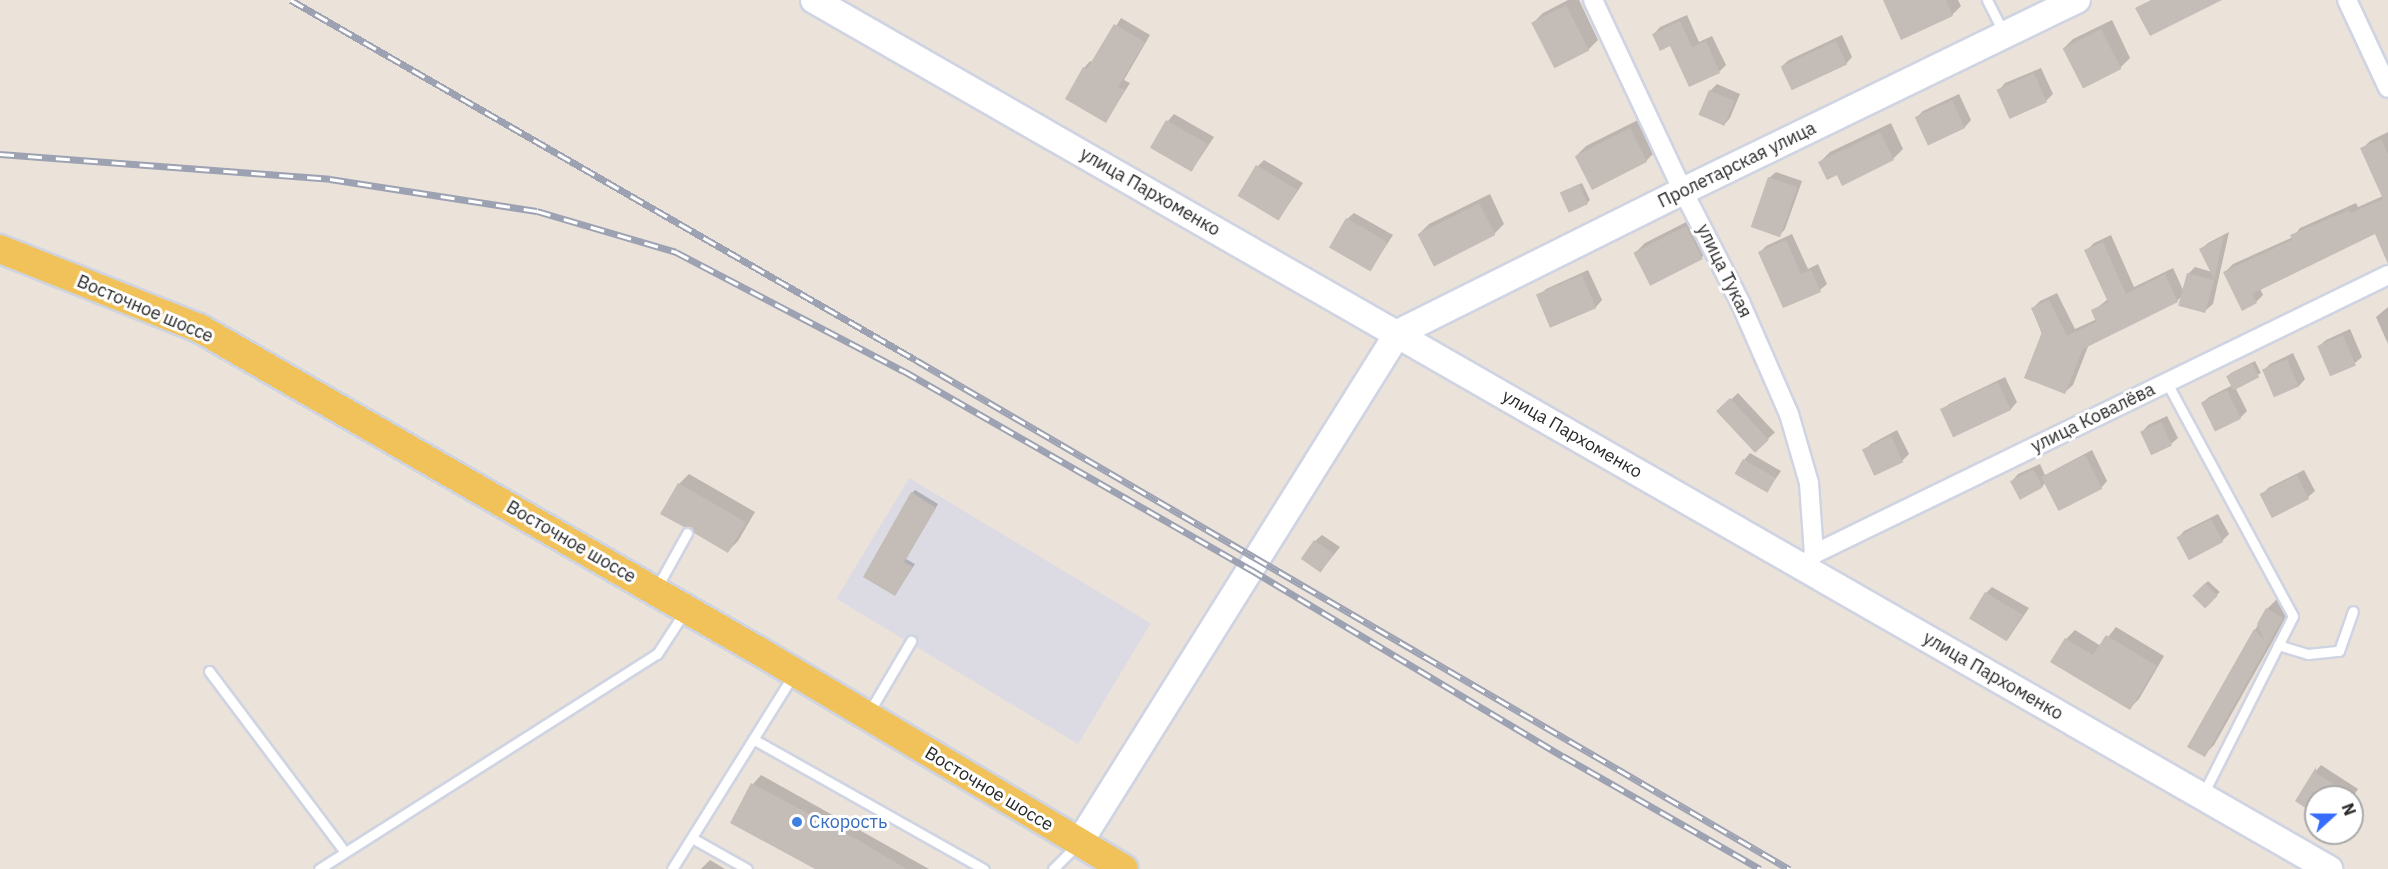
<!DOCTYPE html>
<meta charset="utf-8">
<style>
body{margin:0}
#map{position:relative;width:2388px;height:869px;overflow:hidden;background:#ebe2da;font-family:"IBM Plex Sans",sans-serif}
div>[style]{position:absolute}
.industrial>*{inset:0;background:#dcdbe3;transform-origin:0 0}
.shadow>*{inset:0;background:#0003;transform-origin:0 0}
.building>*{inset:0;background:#c3bcb7;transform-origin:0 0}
.roads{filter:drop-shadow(2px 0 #cfd4e2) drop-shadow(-2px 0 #cfd4e2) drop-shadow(0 2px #cfd4e2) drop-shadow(0 -2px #cfd4e2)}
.service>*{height:9px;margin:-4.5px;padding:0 4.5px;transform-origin:4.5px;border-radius:4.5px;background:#fff}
.minor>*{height:18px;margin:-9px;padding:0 9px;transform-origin:9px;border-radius:9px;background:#fff}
.secondary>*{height:26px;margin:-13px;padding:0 13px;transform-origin:13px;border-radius:13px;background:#fff}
.primary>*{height:28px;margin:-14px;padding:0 14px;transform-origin:14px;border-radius:14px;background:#f1c259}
.rail>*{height:7px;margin-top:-3.5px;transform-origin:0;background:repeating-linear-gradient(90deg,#fff 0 14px,#9da2b3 0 28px);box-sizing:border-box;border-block:2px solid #9da2b3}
.dots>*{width:16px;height:16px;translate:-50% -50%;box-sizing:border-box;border:3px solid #fff;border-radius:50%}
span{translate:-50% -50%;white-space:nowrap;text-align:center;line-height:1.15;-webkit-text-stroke:6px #fff;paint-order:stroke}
.street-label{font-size:18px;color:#282828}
.shop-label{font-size:18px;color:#366cbe}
.left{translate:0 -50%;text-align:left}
.north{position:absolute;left:2304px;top:785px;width:60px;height:60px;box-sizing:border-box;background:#fff;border:2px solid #a9a9a9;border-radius:50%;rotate:69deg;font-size:16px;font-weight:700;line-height:24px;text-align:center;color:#282828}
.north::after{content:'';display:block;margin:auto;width:21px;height:27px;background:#376bfb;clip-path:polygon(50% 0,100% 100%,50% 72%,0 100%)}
</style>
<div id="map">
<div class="industrial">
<i style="left:909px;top:478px;width:282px;height:141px;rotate:31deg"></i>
</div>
<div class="shadow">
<i style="clip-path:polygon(1568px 0,1579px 0,1598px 40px,1588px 50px,1533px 23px,1543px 13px)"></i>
<i style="clip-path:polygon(1889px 0,1958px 0,1961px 6px,1952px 15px)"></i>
<i style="clip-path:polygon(1687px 15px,1699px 42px,1712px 36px,1726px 65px,1720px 71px,1690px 85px,1671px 44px,1654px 34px,1660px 27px)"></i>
<i style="clip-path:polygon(1121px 18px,1150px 35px,1124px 80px,1130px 83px,1106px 121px,1084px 68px,1090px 61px,1093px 63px)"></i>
<i style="clip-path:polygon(2112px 20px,2130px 58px,2120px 68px,2063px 49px,2073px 39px)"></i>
<i style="clip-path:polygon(1842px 35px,1852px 57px,1846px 64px,1782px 66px,1789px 60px)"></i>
<i style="clip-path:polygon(2041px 68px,2053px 94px,2046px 101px,1999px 90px,2005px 83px)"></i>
<i style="clip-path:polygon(1717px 84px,1740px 94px,1730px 118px,1724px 125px,1710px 91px)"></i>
<i style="clip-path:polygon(1959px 94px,1971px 120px,1965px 127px,1929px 143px,1917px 117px,1923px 111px)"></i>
<i style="clip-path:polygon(1174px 114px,1214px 137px,1192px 170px,1168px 121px)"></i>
<i style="clip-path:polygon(1640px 119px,1656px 151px,1646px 161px,1576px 156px,1586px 146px)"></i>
<i style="clip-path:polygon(1891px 123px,1903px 149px,1893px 159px,1837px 173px,1820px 162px,1830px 152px)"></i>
<i style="clip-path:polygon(2388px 132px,2388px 230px,2376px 232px,2260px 288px,2263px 295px,2256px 302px,2225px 272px,2233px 264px,2293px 237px,2300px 228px,2356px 203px,2358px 207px,2383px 196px,2362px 149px,2370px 141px)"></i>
<i style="clip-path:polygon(1264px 160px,1303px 183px,1279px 219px,1258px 166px)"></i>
<i style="clip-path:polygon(1776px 172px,1802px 181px,1785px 229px,1779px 236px,1769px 178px)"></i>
<i style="clip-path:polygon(1582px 183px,1590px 200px,1587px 203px,1562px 193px)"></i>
<i style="clip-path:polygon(1490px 194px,1504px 224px,1494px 234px,1419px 234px,1429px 224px)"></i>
<i style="clip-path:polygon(1354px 213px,1393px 235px,1371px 269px,1347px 219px)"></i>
<i style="clip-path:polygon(1696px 217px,1712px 247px,1702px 257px,1635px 253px,1645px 243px)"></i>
<i style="clip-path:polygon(2229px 232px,2213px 304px,2206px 310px,2183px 295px,2177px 301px,2089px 344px,2073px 385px,2065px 392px,2032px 309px,2040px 301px,2057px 293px,2075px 329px,2097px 319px,2093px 311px,2108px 299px,2086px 251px,2094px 243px,2111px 235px,2134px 287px,2173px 268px,2184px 292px,2188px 274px,2195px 267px,2212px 272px,2201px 249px,2208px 243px)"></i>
<i style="clip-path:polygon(1792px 234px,1808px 269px,1818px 264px,1827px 284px,1820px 290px,1760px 252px,1766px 246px)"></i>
<i style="clip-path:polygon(1588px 270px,1602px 300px,1596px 307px,1553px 326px,1539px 296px,1546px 289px)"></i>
<i style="clip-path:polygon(2388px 307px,2388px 344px,2376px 317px)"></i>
<i style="clip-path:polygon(2350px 329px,2362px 357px,2355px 363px,2319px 346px,2326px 340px)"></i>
<i style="clip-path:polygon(2293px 353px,2305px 379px,2299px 386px,2275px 396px,2264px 370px,2270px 364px)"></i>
<i style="clip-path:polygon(2255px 361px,2261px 373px,2235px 387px,2247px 411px,2240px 418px,2202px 403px,2209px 397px,2233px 385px,2228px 376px,2231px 373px)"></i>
<i style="clip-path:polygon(2005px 377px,2017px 402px,2011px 409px,1955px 436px,1943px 410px,1949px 404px)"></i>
<i style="left:1738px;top:393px;width:54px;height:27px;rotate:47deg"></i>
<i style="clip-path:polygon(2167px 416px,2178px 438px,2171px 444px,2142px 432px,2148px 425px)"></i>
<i style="clip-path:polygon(1897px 430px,1909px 454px,1903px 460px,1876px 474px,1864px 451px,1871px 444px)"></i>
<i style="clip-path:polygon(2092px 450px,2107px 481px,2101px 488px,2045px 483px,2042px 487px,2012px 481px,2018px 474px,2040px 464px,2045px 475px)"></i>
<i style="clip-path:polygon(1750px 453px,1781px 471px,1767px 491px,1744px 460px)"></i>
<i style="clip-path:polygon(2304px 470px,2315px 491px,2308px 497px,2272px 515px,2262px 495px,2268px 488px)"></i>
<i style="clip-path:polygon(689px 474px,755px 512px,738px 541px,728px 551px,679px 484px)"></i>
<i style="clip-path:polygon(915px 490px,938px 504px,906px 559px,915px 564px,895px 594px,912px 493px)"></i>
<i style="clip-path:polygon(2218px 514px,2229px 534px,2222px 541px,2189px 558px,2178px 538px,2184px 531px)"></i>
<i style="clip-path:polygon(1322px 535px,1340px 547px,1321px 571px,1315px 541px)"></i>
<i style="left:2208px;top:581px;width:16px;height:21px;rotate:43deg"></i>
<i style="clip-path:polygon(1992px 587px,2029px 608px,2008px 639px,1986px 593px)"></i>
<i style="clip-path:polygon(2277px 599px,2292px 607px,2214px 745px,2204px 755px,2255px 630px,2267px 609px)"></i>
<i style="clip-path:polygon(2116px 627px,2164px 656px,2139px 699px,2130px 708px,2066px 639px,2075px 630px,2101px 646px)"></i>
<i style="clip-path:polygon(2321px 765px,2358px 789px,2352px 798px,2316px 797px,2316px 813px,2315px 772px)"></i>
<i style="clip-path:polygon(761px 775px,929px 869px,817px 869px,732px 822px,753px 784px)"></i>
<i style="clip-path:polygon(710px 860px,725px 869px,701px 869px)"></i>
</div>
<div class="building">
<i style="clip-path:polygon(1883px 0,1946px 0,1953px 16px,1901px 40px)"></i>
<i style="clip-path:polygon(2151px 0,2222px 0,2150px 36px,2135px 8px)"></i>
<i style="left:1566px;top:5px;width:51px;height:39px;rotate:63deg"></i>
<i style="clip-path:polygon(1680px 21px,1692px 47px,1706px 41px,1720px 73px,1689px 87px,1670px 46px,1660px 51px,1652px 34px)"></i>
<i style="clip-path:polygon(1114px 24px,1145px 42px,1118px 87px,1125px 90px,1106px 123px,1065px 99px,1083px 67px,1087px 69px)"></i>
<i style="left:2101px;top:29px;width:45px;height:43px;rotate:63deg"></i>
<i style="left:1836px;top:41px;width:26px;height:61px;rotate:65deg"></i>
<i style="left:2034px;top:73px;width:32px;height:41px;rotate:66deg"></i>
<i style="left:1709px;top:90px;width:28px;height:27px;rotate:23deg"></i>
<i style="left:1952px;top:100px;width:31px;height:41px;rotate:65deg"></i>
<i style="left:1166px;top:120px;width:48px;height:32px;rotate:30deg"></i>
<i style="left:1630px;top:128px;width:38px;height:62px;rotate:63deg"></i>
<i style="clip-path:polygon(1880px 132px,1894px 160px,1842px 186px,1837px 175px,1827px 180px,1818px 162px)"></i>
<i style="clip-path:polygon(2381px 139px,2388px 154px,2388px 264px,2375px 234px,2252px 294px,2257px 303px,2242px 311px,2223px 272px,2292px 240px,2290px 235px,2349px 210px,2350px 213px,2383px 199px,2360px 148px)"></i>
<i style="left:1256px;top:165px;width:48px;height:36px;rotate:31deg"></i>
<i style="left:1768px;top:177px;width:31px;height:53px;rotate:19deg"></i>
<i style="left:1579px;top:184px;width:22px;height:21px;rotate:66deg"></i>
<i style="left:1479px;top:203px;width:36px;height:69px;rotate:63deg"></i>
<i style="left:1346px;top:218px;width:48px;height:34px;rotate:30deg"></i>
<i style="left:1686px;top:226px;width:37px;height:59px;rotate:63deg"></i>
<i style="clip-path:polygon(2224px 236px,2214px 279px,2199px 249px)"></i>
<i style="clip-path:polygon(1786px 240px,1801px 274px,1811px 270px,1821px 292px,1783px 308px,1758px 252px)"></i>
<i style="clip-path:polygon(2103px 242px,2126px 294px,2165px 274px,2178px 302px,2083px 349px,2065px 394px,2024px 378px,2042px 332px,2031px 308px,2049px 300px,2067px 336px,2096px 322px,2091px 310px,2108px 302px,2084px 250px)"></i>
<i style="left:2187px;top:273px;width:28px;height:34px;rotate:15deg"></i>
<i style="left:1582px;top:275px;width:36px;height:50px;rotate:67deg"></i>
<i style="left:2343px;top:335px;width:33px;height:28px;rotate:67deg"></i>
<i style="left:2287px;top:359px;width:30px;height:27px;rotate:67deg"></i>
<i style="left:2252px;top:363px;width:16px;height:29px;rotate:63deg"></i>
<i style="left:1998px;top:382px;width:31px;height:64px;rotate:65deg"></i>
<i style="left:2227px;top:390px;width:32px;height:29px;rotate:64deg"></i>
<i style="left:1730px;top:398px;width:57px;height:19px;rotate:47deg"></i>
<i style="left:2161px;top:422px;width:26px;height:23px;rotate:65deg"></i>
<i style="left:1891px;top:436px;width:29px;height:32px;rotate:65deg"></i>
<i style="left:2085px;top:455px;width:38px;height:49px;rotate:63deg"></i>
<i style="left:1743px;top:459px;width:38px;height:17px;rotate:30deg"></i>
<i style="left:2033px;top:469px;width:21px;height:26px;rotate:62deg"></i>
<i style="left:2297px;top:475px;width:27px;height:42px;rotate:63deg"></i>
<i style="clip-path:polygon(678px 483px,746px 522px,728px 553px,694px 533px,691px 527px,684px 527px,660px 514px)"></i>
<i style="clip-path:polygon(911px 492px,936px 508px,904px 562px,913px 567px,895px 596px,863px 577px)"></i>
<i style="left:2211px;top:519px;width:26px;height:39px;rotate:62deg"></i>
<i style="left:1314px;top:540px;width:24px;height:23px;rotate:35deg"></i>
<i style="left:2205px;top:583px;width:18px;height:18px;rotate:45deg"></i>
<i style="left:1985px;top:592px;width:44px;height:31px;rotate:31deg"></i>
<i style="clip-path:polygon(2266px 608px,2283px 618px,2205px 757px,2187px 747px,2254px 629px,2264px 640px,2257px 624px)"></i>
<i style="clip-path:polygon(2106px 635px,2157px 666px,2130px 710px,2050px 662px,2065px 638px,2093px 655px)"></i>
<i style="clip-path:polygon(2316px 767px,2316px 773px,2355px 797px,2316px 797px,2316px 815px,2295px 801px)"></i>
<i style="clip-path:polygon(751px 783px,862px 842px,906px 869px,815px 869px,730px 823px)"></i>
</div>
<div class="roads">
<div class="service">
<i style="left:1987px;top:0;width:37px;rotate:63deg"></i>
<i style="left:2167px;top:383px;width:265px;rotate:61.6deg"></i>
<i style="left:2293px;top:616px;width:199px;rotate:116.8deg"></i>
<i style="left:656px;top:589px;width:64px;rotate:-61deg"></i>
<i style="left:2278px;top:645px;width:31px;rotate:17deg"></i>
<i style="left:2308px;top:654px;width:31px;rotate:-6deg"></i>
<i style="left:2339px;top:651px;width:42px;rotate:-70.7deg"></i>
<i style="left:209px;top:671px;width:226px;rotate:53.1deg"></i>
<i style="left:868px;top:714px;width:85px;rotate:-59.5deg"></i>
<i style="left:753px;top:739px;width:265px;rotate:29.4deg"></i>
<i style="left:692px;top:838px;width:63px;rotate:29.4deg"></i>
<i style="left:319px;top:869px;width:401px;rotate:-32.5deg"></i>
<i style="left:657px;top:654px;width:51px;rotate:-56.9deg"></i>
<i style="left:672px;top:869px;width:230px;rotate:-58deg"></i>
<i style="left:1053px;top:869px;width:34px;rotate:-45deg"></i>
</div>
<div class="minor">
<i style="left:1593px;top:0;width:211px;rotate:64.8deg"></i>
<i style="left:1683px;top:191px;width:125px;rotate:62.8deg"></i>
<i style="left:1740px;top:302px;width:122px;rotate:66.4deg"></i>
<i style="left:1789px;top:414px;width:72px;rotate:73.8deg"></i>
<i style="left:1809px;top:483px;width:71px;rotate:86deg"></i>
<i style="left:2347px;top:0;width:97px;rotate:65deg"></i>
<i style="left:1805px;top:568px;width:17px;rotate:-57deg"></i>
<i style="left:1814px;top:554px;width:638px;rotate:-25.92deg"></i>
</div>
<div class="secondary">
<i style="left:814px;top:0;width:1747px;rotate:29.84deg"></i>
<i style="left:1079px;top:843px;width:602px;rotate:-57.97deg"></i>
<i style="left:1398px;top:333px;width:318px;rotate:-26.5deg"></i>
<i style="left:1683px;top:191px;width:438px;rotate:-25.9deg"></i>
</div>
<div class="primary">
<i style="left:0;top:249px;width:214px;rotate:21.7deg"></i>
<i style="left:199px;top:328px;width:644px;rotate:29.99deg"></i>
<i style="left:757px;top:650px;width:427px;rotate:30.8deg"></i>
</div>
</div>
<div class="rail">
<i style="left:291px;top:0;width:721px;rotate:29.94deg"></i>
<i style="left:916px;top:360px;width:1011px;rotate:30.24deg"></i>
<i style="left:0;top:154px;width:331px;rotate:4.3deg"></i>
<i style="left:330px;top:179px;width:209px;rotate:8.8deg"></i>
<i style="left:537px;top:211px;width:145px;rotate:16.4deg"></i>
<i style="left:676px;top:252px;width:257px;rotate:27.6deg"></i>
<i style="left:904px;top:371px;width:399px;rotate:29.8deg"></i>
<i style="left:1250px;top:569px;width:365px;rotate:30.9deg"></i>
<i style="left:1563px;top:756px;width:227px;rotate:29.8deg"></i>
</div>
<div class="dots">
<i style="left:797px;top:822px;background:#3f7fe0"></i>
</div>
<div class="street-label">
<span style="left:1737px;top:165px;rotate:-26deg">Пролетарская улица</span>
<span style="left:1150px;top:192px;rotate:30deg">улица Пархоменко</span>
<span style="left:1724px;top:271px;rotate:64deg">улица Тукая</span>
<span style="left:145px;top:309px;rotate:23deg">Восточное шоссе</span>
<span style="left:2093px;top:418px;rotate:-26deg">улица Ковалёва</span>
<span style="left:1572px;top:434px;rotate:30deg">улица Пархоменко</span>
<span style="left:571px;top:542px;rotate:30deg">Восточное шоссе</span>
<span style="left:1993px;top:676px;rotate:30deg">улица Пархоменко</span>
<span style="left:989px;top:789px;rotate:31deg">Восточное шоссе</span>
</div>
<div class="shop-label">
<span class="left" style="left:809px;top:822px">Скорость</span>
</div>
<div class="north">N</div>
</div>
